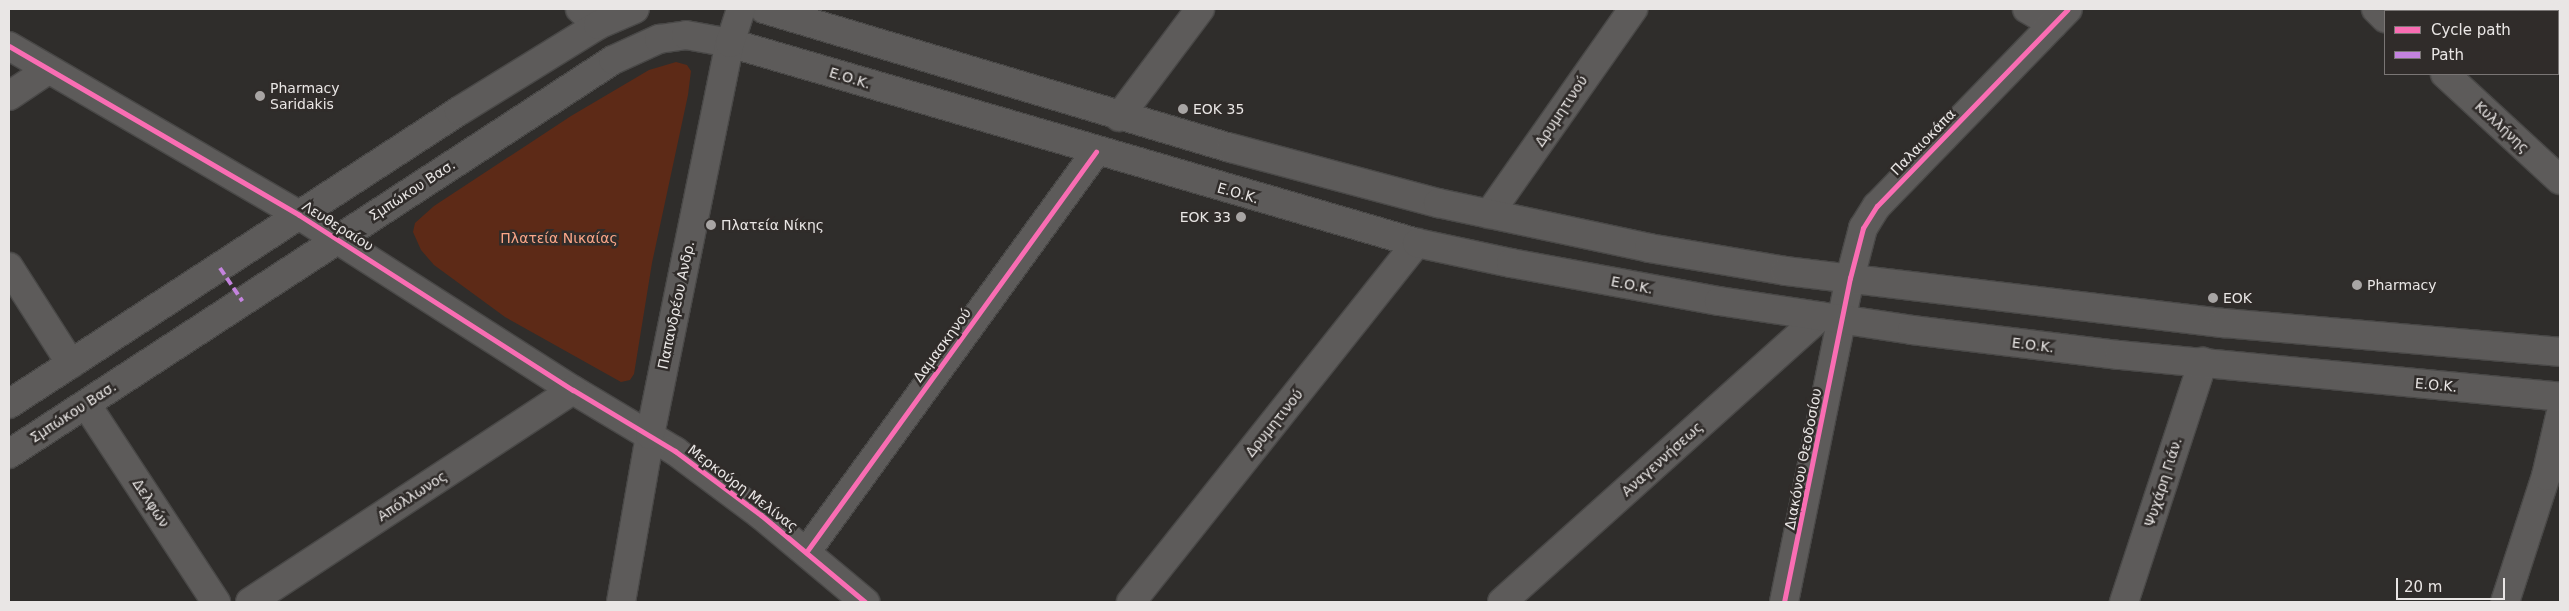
<!DOCTYPE html>
<meta charset="utf-8">
<style>
body{margin:0}
#map{position:relative;width:2569px;height:611px;overflow:hidden;background:#2f2d2b;font-family:"DejaVu Sans",sans-serif}
div>[style]{position:absolute}
.green>*{inset:0;background:#5d2a17}
.roads{filter:drop-shadow(1px 0 #494847) drop-shadow(-1px 0 #494847) drop-shadow(0 1px #494847) drop-shadow(0 -1px #494847)}
.street>*{height:28px;margin:-14px;padding:0 14px;transform-origin:14px;border-radius:14px;background:#5d5b5a}
.secondary>*{height:28px;margin:-14px;padding:0 14px;transform-origin:14px;border-radius:14px;background:#5d5b5a}
.quiet>*{height:4px;margin-top:-2px;transform-origin:0;background:repeating-linear-gradient(90deg,#c483df 0 8px,transparent 0 12px)}
.cycleway>*{height:5px;margin:-2.5px;padding:0 2.5px;transform-origin:2.5px;border-radius:2.5px;background:#f96db3}
.dots>*{width:14px;height:14px;translate:-50% -50%;box-sizing:border-box;border:2px solid #302c2a;border-radius:50%}
span{translate:-50% -50%;white-space:nowrap;text-align:center;line-height:1.15;-webkit-text-stroke:5px #302c2a;paint-order:stroke}
.street-label{font-size:14px;color:#e9e6e5}
.poi-label{font-size:14px;color:#e9e6e5}
.left{translate:0 -50%;text-align:left}
.right{translate:-100% -50%;text-align:right}
.park-label{font-size:14px;color:#fba688}
.frame{position:absolute;inset:0;border:10px solid #e9e6e5;pointer-events:none}
.legend{position:absolute;left:2384px;top:10px;width:175px;height:65px;box-sizing:border-box;background:#302c2a;border:1px solid #7a7675;margin:0;padding:6px 9px;list-style:none;font-size:15px;color:#e9e6e5}
.legend li{display:flex;align-items:center;gap:10px;height:25px}
.legend b{width:25px;border:1px solid #7a7675}
.scale{position:absolute;left:2396px;top:578px;width:109px;height:22px;box-sizing:border-box;border:2px solid #e9e6e5;border-top:0;padding-left:6px;font-size:15px;line-height:18px;white-space:nowrap;color:#e9e6e5;-webkit-text-stroke:4px #302c2a;paint-order:stroke}
</style>
<div id="map">
<div class="green">
<i style="clip-path:polygon(676px 62px,687px 65px,691px 71px,688px 95px,652px 263px,634px 374px,630px 380px,621px 382px,505px 317px,434px 265px,421px 250px,413px 232px,415px 223px,434px 206px,571px 116px,649px 70px)"></i>
</div>
<div class="roads">
<div class="street">
<i style="left:580px;top:9px;width:24px;rotate:42deg"></i>
<i style="left:2027px;top:9px;width:30px;rotate:30deg"></i>
<i style="left:2376px;top:9px;width:13px;rotate:45deg"></i>
<i style="left:9px;top:46px;width:336px;rotate:30.2deg"></i>
<i style="left:299px;top:215px;width:325px;rotate:32.6deg"></i>
<i style="left:573px;top:390px;width:119px;rotate:30.9deg"></i>
<i style="left:675px;top:451px;width:107px;rotate:36.7deg"></i>
<i style="left:761px;top:515px;width:136px;rotate:39.9deg"></i>
<i style="left:2445px;top:74px;width:156px;rotate:42.7deg"></i>
<i style="left:9px;top:96px;width:47px;rotate:-33.7deg"></i>
<i style="left:1119px;top:117px;width:135px;rotate:-53.1deg"></i>
<i style="left:1489px;top:214px;width:251px;rotate:-54.9deg"></i>
<i style="left:9px;top:267px;width:115px;rotate:57.4deg"></i>
<i style="left:86px;top:404px;width:237px;rotate:56.7deg"></i>
<i style="left:807px;top:551px;width:493px;rotate:-54.1deg"></i>
<i style="left:250px;top:602px;width:386px;rotate:-33.3deg"></i>
<i style="left:1131px;top:602px;width:459px;rotate:-51.5deg"></i>
<i style="left:1502px;top:602px;width:428px;rotate:-41.9deg"></i>
<i style="left:1784px;top:602px;width:331px;rotate:-78.5deg"></i>
<i style="left:1850px;top:278px;width:52px;rotate:-75.4deg"></i>
<i style="left:1863px;top:228px;width:26px;rotate:-58deg"></i>
<i style="left:1877px;top:206px;width:274px;rotate:-45.9deg"></i>
<i style="left:2124px;top:602px;width:253px;rotate:-71.8deg"></i>
<i style="left:2505px;top:602px;width:133px;rotate:-72deg"></i>
<i style="left:2546px;top:476px;width:62px;rotate:-76.9deg"></i>
</div>
<div class="secondary">
<i style="left:764px;top:9px;width:487px;rotate:16.6deg"></i>
<i style="left:1231px;top:148px;width:214px;rotate:14.9deg"></i>
<i style="left:1438px;top:203px;width:216px;rotate:12deg"></i>
<i style="left:1649px;top:248px;width:139px;rotate:9.5deg"></i>
<i style="left:1786px;top:271px;width:440px;rotate:6.8deg"></i>
<i style="left:2223px;top:323px;width:338px;rotate:4.9deg"></i>
<i style="left:9px;top:404px;width:537px;rotate:-33.07deg"></i>
<i style="left:459px;top:111px;width:163px;rotate:-31.7deg"></i>
<i style="left:598px;top:25px;width:40px;rotate:-23.4deg"></i>
<i style="left:9px;top:454px;width:721px;rotate:-33.12deg"></i>
<i style="left:613px;top:60px;width:51px;rotate:-24.5deg"></i>
<i style="left:659px;top:39px;width:27px;rotate:-8deg"></i>
<i style="left:686px;top:35px;width:45px;rotate:10.3deg"></i>
<i style="left:730px;top:43px;width:716px;rotate:16.23deg"></i>
<i style="left:1417px;top:243px;width:96px;rotate:12deg"></i>
<i style="left:1511px;top:263px;width:211px;rotate:10.4deg"></i>
<i style="left:1719px;top:301px;width:195px;rotate:8.5deg"></i>
<i style="left:1912px;top:330px;width:209px;rotate:6.9deg"></i>
<i style="left:2119px;top:355px;width:443px;rotate:5.4deg"></i>
<i style="left:621px;top:602px;width:169px;rotate:-80.1deg"></i>
<i style="left:650px;top:435px;width:400px;rotate:-78.5deg"></i>
<i style="left:730px;top:43px;width:36px;rotate:-72deg"></i>
</div>
</div>
<div class="quiet">
<i style="left:220px;top:268px;width:40px;rotate:56deg"></i>
</div>
<div class="cycleway">
<i style="left:9px;top:46px;width:336px;rotate:30.2deg"></i>
<i style="left:299px;top:215px;width:325px;rotate:32.6deg"></i>
<i style="left:573px;top:390px;width:119px;rotate:30.9deg"></i>
<i style="left:675px;top:451px;width:107px;rotate:36.7deg"></i>
<i style="left:761px;top:515px;width:136px;rotate:39.9deg"></i>
<i style="left:807px;top:551px;width:493px;rotate:-54.1deg"></i>
<i style="left:1784px;top:602px;width:331px;rotate:-78.5deg"></i>
<i style="left:1850px;top:278px;width:52px;rotate:-75.4deg"></i>
<i style="left:1863px;top:228px;width:26px;rotate:-58deg"></i>
<i style="left:1877px;top:206px;width:274px;rotate:-45.9deg"></i>
</div>
<div class="dots">
<i style="left:260px;top:96px;background:#a8a5a4"></i>
<i style="left:1183px;top:109px;background:#a8a5a4"></i>
<i style="left:1241px;top:217px;background:#a8a5a4"></i>
<i style="left:711px;top:225px;background:#a8a5a4"></i>
<i style="left:2357px;top:285px;background:#a8a5a4"></i>
<i style="left:2213px;top:298px;background:#a8a5a4"></i>
</div>
<div class="street-label">
<span style="left:850px;top:78px;rotate:17deg">Ε.Ο.Κ.</span>
<span style="left:1561px;top:111px;rotate:-56deg">Δρυμητινού</span>
<span style="left:2502px;top:127px;rotate:43deg">Κυλλήνης</span>
<span style="left:1923px;top:142px;rotate:-46deg">Παλαιοκάπα</span>
<span style="left:412px;top:190px;rotate:-33deg">Σμπώκου Βασ.</span>
<span style="left:1238px;top:193px;rotate:16deg">Ε.Ο.Κ.</span>
<span style="left:338px;top:226px;rotate:32deg">Λευθεραίου</span>
<span style="left:1632px;top:285px;rotate:11deg">Ε.Ο.Κ.</span>
<span style="left:676px;top:305px;rotate:-78deg">Παπανδρέου Ανδρ.</span>
<span style="left:942px;top:345px;rotate:-54deg">Δαμασκηνού</span>
<span style="left:2033px;top:345px;rotate:7deg">Ε.Ο.Κ.</span>
<span style="left:2436px;top:385px;rotate:5deg">Ε.Ο.Κ.</span>
<span style="left:73px;top:412px;rotate:-33deg">Σμπώκου Βασ.</span>
<span style="left:1274px;top:423px;rotate:-51deg">Δρυμητινού</span>
<span style="left:1662px;top:459px;rotate:-42deg">Αναγεννήσεως</span>
<span style="left:1803px;top:459px;rotate:-79deg">Διακόνου Θεοδοσίου</span>
<span style="left:2163px;top:482px;rotate:-72deg">Ψυχάρη Γιάν.</span>
<span style="left:743px;top:488px;rotate:37deg">Μερκούρη Μελίνας</span>
<span style="left:412px;top:496px;rotate:-33deg">Απόλλωνος</span>
<span style="left:151px;top:503px;rotate:57deg">Δελφών</span>
</div>
<div class="poi-label">
<span class="left" style="left:270px;top:96px">Pharmacy<br>Saridakis</span>
<span class="left" style="left:1193px;top:109px">ΕΟΚ 35</span>
<span class="right" style="left:1231px;top:217px">ΕΟΚ 33</span>
<span class="left" style="left:721px;top:225px">Πλατεία Νίκης</span>
<span class="left" style="left:2367px;top:285px">Pharmacy</span>
<span class="left" style="left:2223px;top:298px">ΕΟΚ</span>
</div>
<div class="park-label">
<span style="left:559px;top:238px">Πλατεία Νικαίας</span>
</div>
<div class="frame"></div>
<ul class="legend">
<li><b style="height:6px;background:#f96db3"></b>Cycle path</li>
<li><b style="height:6px;background:#c483df"></b>Path</li>
</ul>
<div class="scale">20 m</div>
</div>
